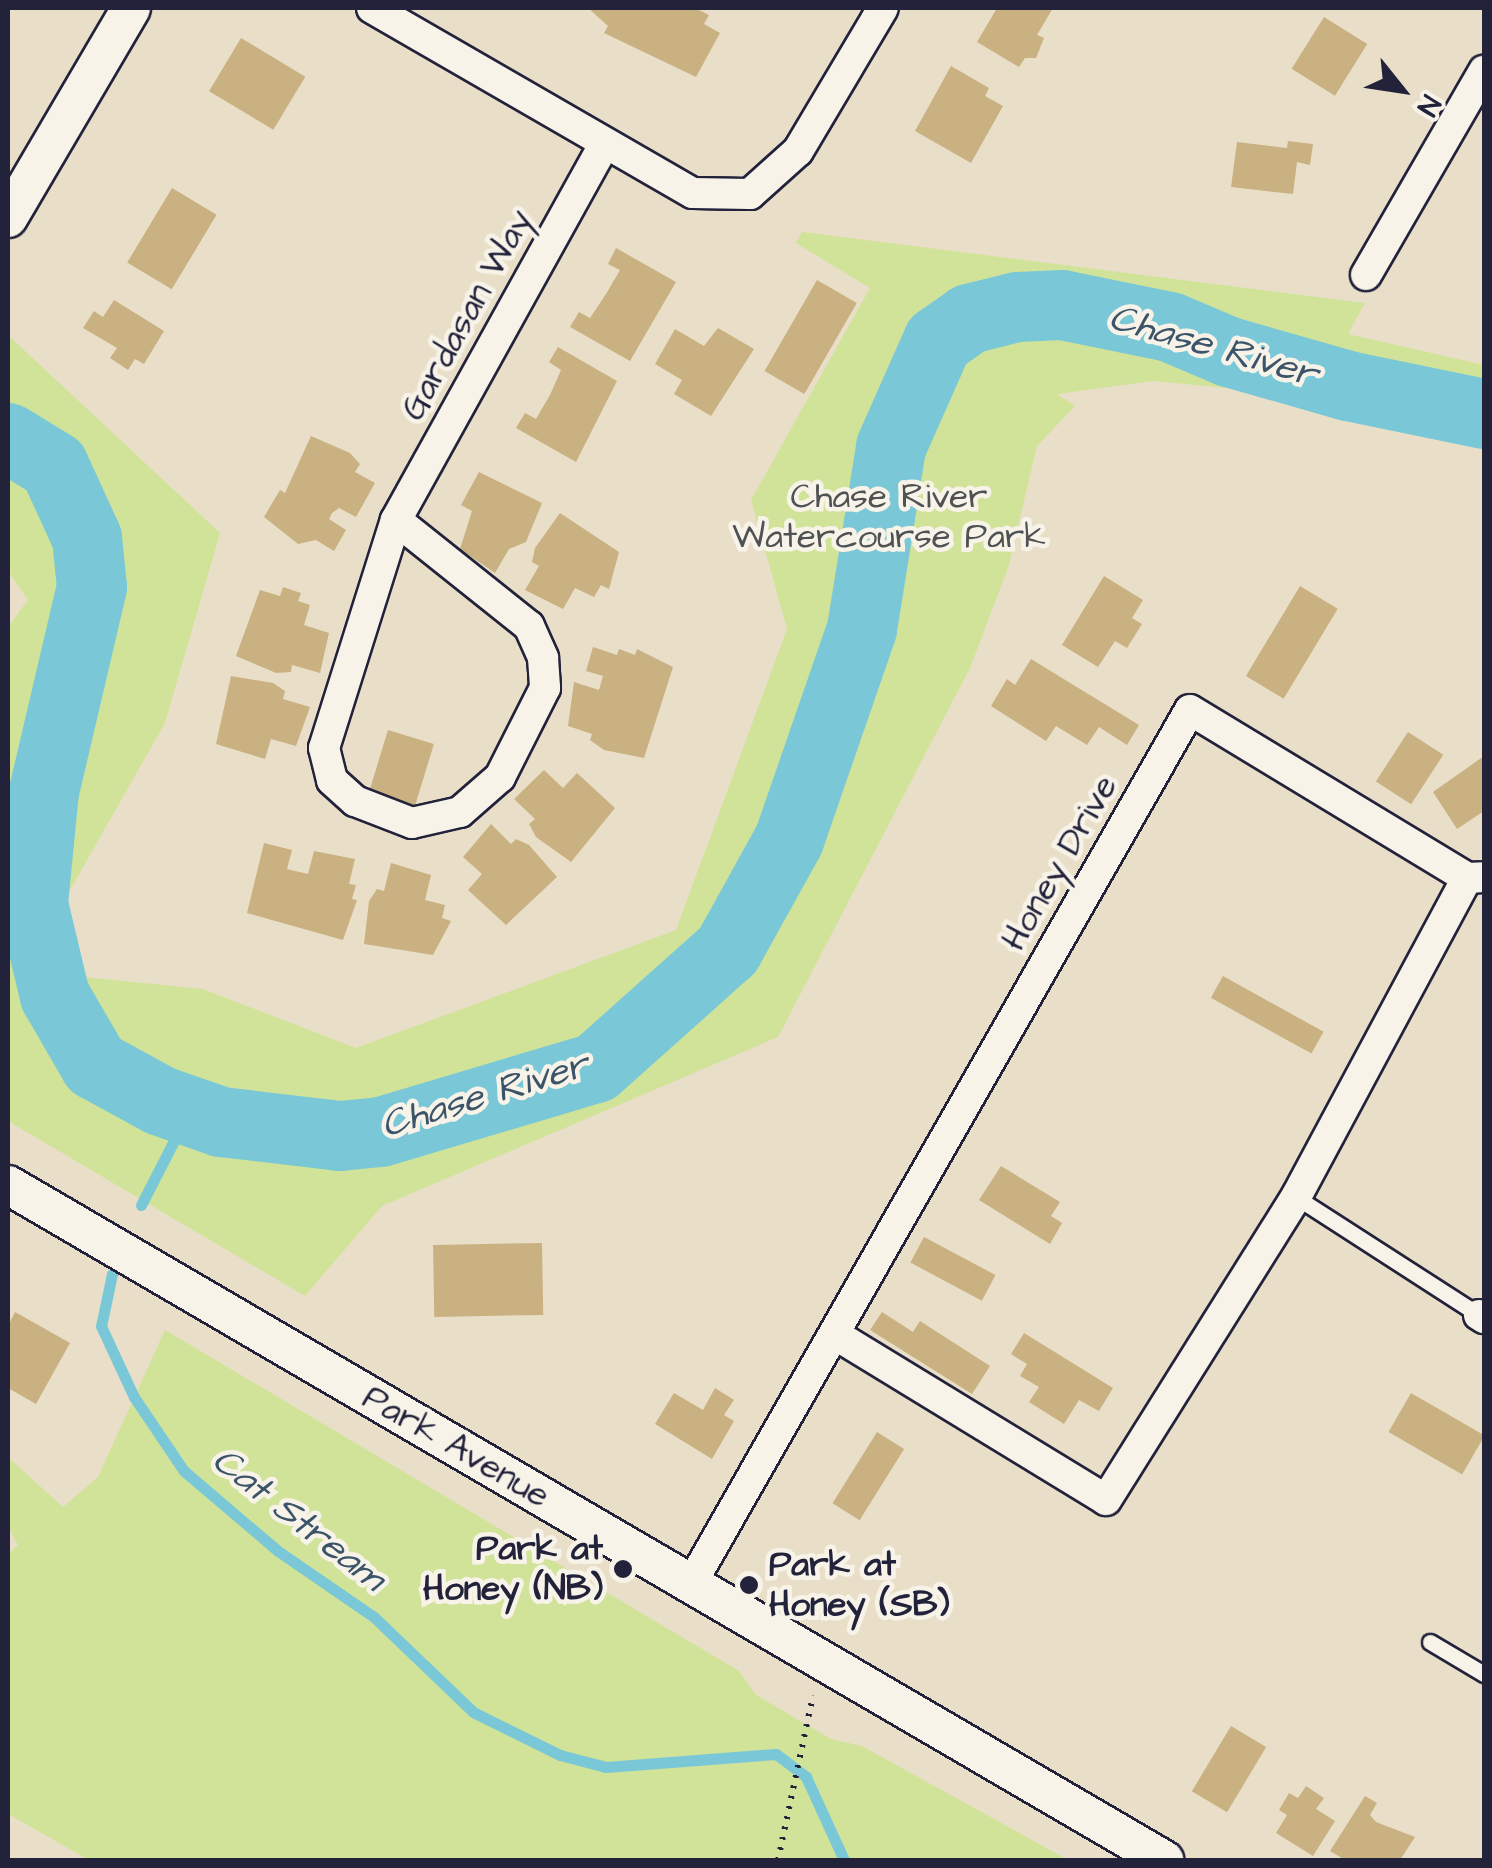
<!DOCTYPE html>
<style>
body{margin:0}
#map{position:relative;width:1492px;height:1868px;overflow:hidden;background:#e9dfc9;font-family:"Architects Daughter",sans-serif}
div>[style]{position:absolute}
.green>*{inset:0;background:#d0e398}
.stream>*{height:11px;margin:-5.5px;padding:0 5.5px;transform-origin:5.5px;border-radius:5.5px;background:#7ac8d7}
.river>*{height:70px;margin:-35px;padding:0 35px;transform-origin:35px;border-radius:35px;background:#7ac8d7}
.building>*{inset:0;background:#c9b181;transform-origin:0 0}
.path>*{height:6px;margin-top:-3px;transform-origin:0;background:repeating-linear-gradient(90deg,#22223b 0 2.5px,transparent 0 10.5px)}
.roads{filter:drop-shadow(2px 0 #22223b) drop-shadow(-2px 0 #22223b) drop-shadow(0 2px #22223b) drop-shadow(0 -2px #22223b)}
.service>*{height:15px;margin:-7.5px;padding:0 7.5px;transform-origin:7.5px;border-radius:7.5px;background:#f7f3e8}
.minor>*{height:30px;margin:-15px;padding:0 15px;transform-origin:15px;border-radius:15px;background:#f7f3e8}
.tertiary>*{height:38px;margin:-19px;padding:0 19px;transform-origin:19px;border-radius:19px;background:#f7f3e8}
.dots>*{width:28px;height:28px;translate:-50% -50%;box-sizing:border-box;border:5px solid #f7f3e8;border-radius:50%}
span{translate:-50% -50%;white-space:nowrap;text-align:center;line-height:1.15;-webkit-text-stroke:9px #f7f3e8;paint-order:stroke}
.street-label{font-size:35px;color:#22223b}
.park-label{font-size:35px;color:#4e5252}
.poi-label{font-size:35px;color:#22223b;font-weight:700}
.right{translate:-100% -50%;text-align:right}
.left{translate:0 -50%;text-align:left}
.water-label{font-size:38px;color:#3c546a;font-style:italic}
.frame{position:absolute;inset:0;border:10px solid #22223b;pointer-events:none}
.north{position:absolute;left:1352px;top:40px;width:100px;height:100px;-webkit-text-stroke:8px #f7f3e8;paint-order:stroke;rotate:120deg;font-size:28px;font-weight:700;line-height:40px;text-align:center;color:#22223b}
.north::after{content:'';display:block;margin:auto;width:35px;height:45px;background:#22223b;clip-path:polygon(50% 0,100% 100%,50% 72%,0 100%)}
</style>
<div id="map">
<div class="green">
<i style="clip-path:polygon(802px 232px,1365px 303px,1348px 334px,1484px 365px,1484px 439px,1311px 396px,1153px 381px,1057px 394px,1075px 406px,1037px 446px,1008px 568px,970px 668px,778px 1037px,382px 1206px,305px 1296px,8px 1121px,8px 627px,28px 600px,8px 571px,8px 335px,220px 533px,165px 723px,24px 971px,203px 989px,356px 1048px,676px 930px,787px 629px,751px 500px,870px 288px,796px 243px)"></i>
<i style="clip-path:polygon(165px 1330px,739px 1671px,756px 1695px,831px 1739px,862px 1746px,1068px 1860px,89px 1860px,8px 1814px,8px 1554px,18px 1545px,8px 1527px,8px 1457px,63px 1507px,98px 1477px)"></i>
</div>
<div class="stream">
<i style="left:141px;top:1205px;width:106px;rotate:-62.9deg"></i>
<i style="left:112px;top:1274px;width:53px;rotate:101.9deg"></i>
<i style="left:101px;top:1326px;width:78px;rotate:65.1deg"></i>
<i style="left:134px;top:1397px;width:89px;rotate:56deg"></i>
<i style="left:184px;top:1471px;width:123px;rotate:40.4deg"></i>
<i style="left:278px;top:1551px;width:116px;rotate:34.5deg"></i>
<i style="left:374px;top:1617px;width:137px;rotate:43.8deg"></i>
<i style="left:473px;top:1712px;width:97px;rotate:26.3deg"></i>
<i style="left:560px;top:1755px;width:48px;rotate:14.6deg"></i>
<i style="left:606px;top:1767px;width:170px;rotate:-4.4deg"></i>
<i style="left:776px;top:1754px;width:38px;rotate:37deg"></i>
<i style="left:806px;top:1777px;width:91px;rotate:65.4deg"></i>
</div>
<div class="river">
<i style="left:8px;top:438px;width:54px;rotate:31.3deg"></i>
<i style="left:54px;top:466px;width:79px;rotate:65.4deg"></i>
<i style="left:87px;top:538px;width:49px;rotate:84.2deg"></i>
<i style="left:92px;top:587px;width:210px;rotate:103.2deg"></i>
<i style="left:44px;top:791px;width:114px;rotate:95.6deg"></i>
<i style="left:33px;top:904px;width:95px;rotate:76.6deg"></i>
<i style="left:55px;top:996px;width:80px;rotate:59.9deg"></i>
<i style="left:95px;top:1065px;width:75px;rotate:28.6deg"></i>
<i style="left:161px;top:1101px;width:64px;rotate:19.3deg"></i>
<i style="left:221px;top:1122px;width:120px;rotate:6.7deg"></i>
<i style="left:340px;top:1136px;width:41px;rotate:-5.6deg"></i>
<i style="left:381px;top:1132px;width:224px;rotate:-16.6deg"></i>
<i style="left:596px;top:1068px;width:177px;rotate:-41.8deg"></i>
<i style="left:728px;top:950px;width:126px;rotate:-61deg"></i>
<i style="left:789px;top:840px;width:223px;rotate:-70.9deg"></i>
<i style="left:862px;top:629px;width:184px;rotate:-80.9deg"></i>
<i style="left:891px;top:447px;width:116px;rotate:-66.1deg"></i>
<i style="left:938px;top:341px;width:38px;rotate:-35deg"></i>
<i style="left:969px;top:319px;width:49px;rotate:-14deg"></i>
<i style="left:1017px;top:307px;width:45px;rotate:-2.5deg"></i>
<i style="left:1062px;top:305px;width:110px;rotate:11.5deg"></i>
<i style="left:1170px;top:327px;width:64px;rotate:23deg"></i>
<i style="left:1229px;top:352px;width:124px;rotate:15.9deg"></i>
<i style="left:1348px;top:386px;width:139px;rotate:11.6deg"></i>
</div>
<div class="building">
<i style="clip-path:polygon(588px 8px,695px 8px,709px 15px,704px 24px,720px 33px,696px 77px,604px 33px,608px 26px)"></i>
<i style="clip-path:polygon(997px 8px,1053px 8px,1037px 35px,1044px 38px,1036px 58px,1025px 58px,1019px 67px,977px 42px)"></i>
<i style="left:1324px;top:17px;width:51px;height:61px;rotate:32deg"></i>
<i style="left:241px;top:38px;width:75px;height:62px;rotate:31deg"></i>
<i style="clip-path:polygon(951px 66px,989px 88px,985px 96px,1003px 106px,971px 163px,915px 131px)"></i>
<i style="clip-path:polygon(1288px 141px,1313px 144px,1310px 165px,1297px 162px,1293px 194px,1231px 187px,1237px 142px,1287px 148px)"></i>
<i style="left:172px;top:188px;width:52px;height:87px;rotate:31deg"></i>
<i style="clip-path:polygon(616px 248px,676px 282px,630px 361px,570px 327px,579px 312px,590px 318px,606px 294px,620px 270px,608px 264px)"></i>
<i style="left:817px;top:280px;width:46px;height:105px;rotate:30deg"></i>
<i style="clip-path:polygon(114px 300px,164px 331px,144px 364px,135px 359px,128px 370px,110px 358px,117px 348px,83px 328px,94px 311px,103px 317px)"></i>
<i style="clip-path:polygon(718px 328px,754px 349px,711px 416px,674px 394px,682px 380px,655px 364px,675px 329px,704px 346px)"></i>
<i style="clip-path:polygon(558px 347px,617px 381px,576px 462px,516px 428px,525px 413px,536px 419px,550px 395px,561px 370px,549px 362px)"></i>
<i style="clip-path:polygon(311px 436px,350px 453px,360px 464px,355px 472px,375px 483px,356px 517px,339px 508px,332px 513px,329px 519px,346px 530px,334px 551px,316px 540px,298px 544px,264px 517px,280px 490px,285px 493px)"></i>
<i style="clip-path:polygon(479px 472px,542px 503px,526px 542px,509px 549px,495px 573px,460px 549px,472px 511px,461px 505px)"></i>
<i style="clip-path:polygon(560px 513px,619px 552px,609px 589px,601px 585px,594px 597px,575px 588px,563px 609px,525px 590px,539px 566px,532px 562px,535px 548px)"></i>
<i style="clip-path:polygon(1104px 576px,1143px 600px,1132px 618px,1142px 624px,1127px 648px,1115px 641px,1098px 667px,1062px 645px)"></i>
<i style="left:1300px;top:586px;width:44px;height:105px;rotate:31deg"></i>
<i style="clip-path:polygon(283px 587px,301px 593px,298px 601px,310px 605px,304px 625px,329px 633px,320px 673px,292px 665px,291px 672px,276px 673px,236px 656px,260px 590px,280px 596px)"></i>
<i style="clip-path:polygon(593px 647px,617px 655px,619px 649px,635px 655px,637px 649px,673px 667px,644px 758px,604px 750px,590px 740px,592px 734px,568px 726px,574px 682px,599px 690px,603px 676px,586px 671px)"></i>
<i style="clip-path:polygon(1031px 659px,1139px 725px,1127px 745px,1099px 727px,1087px 745px,1056px 726px,1046px 741px,991px 706px,1007px 679px,1015px 685px)"></i>
<i style="clip-path:polygon(231px 676px,273px 683px,285px 691px,283px 699px,310px 707px,296px 746px,271px 739px,265px 759px,216px 744px)"></i>
<i style="left:388px;top:730px;width:48px;height:64px;rotate:17deg"></i>
<i style="left:1408px;top:732px;width:42px;height:59px;rotate:33deg"></i>
<i style="clip-path:polygon(1484px 756px,1484px 811px,1457px 829px,1433px 792px)"></i>
<i style="clip-path:polygon(544px 770px,563px 788px,577px 773px,615px 808px,571px 862px,536px 837px,529px 824px,535px 819px,514px 799px)"></i>
<i style="clip-path:polygon(491px 824px,511px 844px,516px 839px,529px 845px,557px 877px,506px 925px,468px 890px,482px 874px,463px 857px)"></i>
<i style="clip-path:polygon(264px 843px,292px 850px,287px 869px,308px 874px,314px 851px,355px 859px,349px 884px,356px 885px,352px 899px,357px 900px,343px 940px,247px 913px)"></i>
<i style="clip-path:polygon(391px 863px,431px 875px,425px 900px,445px 905px,442px 918px,451px 921px,433px 955px,364px 944px,369px 901px,377px 889px,384px 891px)"></i>
<i style="left:1223px;top:976px;width:115px;height:25px;rotate:29deg"></i>
<i style="clip-path:polygon(1001px 1166px,1060px 1202px,1051px 1216px,1062px 1223px,1050px 1244px,979px 1200px)"></i>
<i style="left:924px;top:1237px;width:81px;height:29px;rotate:28deg"></i>
<i style="left:542px;top:1243px;width:72px;height:109px;rotate:89deg"></i>
<i style="clip-path:polygon(15px 1312px,70px 1343px,36px 1404px,8px 1388px,8px 1326px)"></i>
<i style="clip-path:polygon(882px 1312px,913px 1332px,920px 1321px,990px 1366px,972px 1394px,870px 1330px)"></i>
<i style="clip-path:polygon(1024px 1333px,1113px 1388px,1099px 1411px,1079px 1400px,1064px 1424px,1029px 1402px,1039px 1387px,1020px 1376px,1027px 1364px,1011px 1354px)"></i>
<i style="clip-path:polygon(715px 1388px,734px 1400px,724px 1415px,734px 1421px,712px 1459px,655px 1424px,674px 1393px,703px 1410px)"></i>
<i style="left:1411px;top:1393px;width:85px;height:45px;rotate:30deg"></i>
<i style="left:877px;top:1432px;width:32px;height:84px;rotate:32deg"></i>
<i style="left:1231px;top:1726px;width:41px;height:76px;rotate:31deg"></i>
<i style="clip-path:polygon(1306px 1786px,1324px 1798px,1316px 1809px,1335px 1821px,1313px 1856px,1276px 1833px,1287px 1815px,1279px 1810px,1289px 1793px,1298px 1798px)"></i>
<i style="clip-path:polygon(1365px 1796px,1377px 1803px,1370px 1815px,1376px 1822px,1415px 1837px,1400px 1860px,1345px 1860px,1330px 1851px)"></i>
</div>
<div class="path">
<i style="left:778px;top:1860px;width:168px;rotate:-78deg"></i>
</div>
<div class="roads">
<div class="service">
<i style="left:1296px;top:1197px;width:218px;rotate:32.8deg"></i>
<i style="left:1430px;top:1642px;width:63px;rotate:30.7deg"></i>
</div>
<div class="minor">
<i style="left:372px;top:8px;width:370px;rotate:30deg"></i>
<i style="left:693px;top:193px;width:57px;rotate:1deg"></i>
<i style="left:750px;top:194px;width:64px;rotate:-41.9deg"></i>
<i style="left:798px;top:151px;width:166px;rotate:-59.3deg"></i>
<i style="left:1366px;top:275px;width:236px;rotate:-60deg"></i>
<i style="left:396px;top:520px;width:170px;rotate:38.6deg"></i>
<i style="left:529px;top:626px;width:35px;rotate:66deg"></i>
<i style="left:543px;top:658px;width:30px;rotate:86deg"></i>
<i style="left:545px;top:688px;width:100px;rotate:116.8deg"></i>
<i style="left:500px;top:777px;width:53px;rotate:138.8deg"></i>
<i style="left:460px;top:812px;width:49px;rotate:167.1deg"></i>
<i style="left:412px;top:823px;width:61px;rotate:-158.9deg"></i>
<i style="left:355px;top:801px;width:31px;rotate:-138deg"></i>
<i style="left:332px;top:780px;width:33px;rotate:-104deg"></i>
<i style="left:324px;top:748px;width:239px;rotate:-72.5deg"></i>
<i style="left:396px;top:520px;width:427px;rotate:-61deg"></i>
<i style="left:1479px;top:1315px;width:6px;rotate:31deg"></i>
<i style="left:836px;top:1335px;width:316px;rotate:31.4deg"></i>
<i style="left:1106px;top:1500px;width:358px;rotate:-57.9deg"></i>
<i style="left:1296px;top:1197px;width:362px;rotate:-61.8deg"></i>
<i style="left:691px;top:1584px;width:1006px;rotate:-60.28deg"></i>
<i style="left:1190px;top:710px;width:324px;rotate:31.2deg"></i>
<i style="left:1467px;top:878px;width:17px;rotate:-3deg"></i>
</div>
<div class="tertiary">
<i style="left:8px;top:218px;width:243px;rotate:-59.6deg"></i>
<i style="left:8px;top:1185px;width:1339px;rotate:30.28deg"></i>
</div>
</div>
<div class="dots">
<i style="left:623px;top:1569px;background:#22223b"></i>
<i style="left:749px;top:1585px;background:#22223b"></i>
</div>
<div class="street-label">
<span style="left:467px;top:315px;rotate:-61deg">Gardasan Way</span>
<span style="left:1060px;top:863px;rotate:-60deg">Honey Drive</span>
<span style="left:456px;top:1447px;rotate:30deg">Park Avenue</span>
</div>
<div class="park-label">
<span style="left:889px;top:517px">Chase River<br>Watercourse Park</span>
</div>
<div class="poi-label">
<span class="right" style="left:603px;top:1569px">Park at<br>Honey (NB)</span>
<span class="left" style="left:769px;top:1585px">Park at<br>Honey (SB)</span>
</div>
<div class="water-label">
<span style="left:1213px;top:347px;rotate:16deg">Chase River</span>
<span style="left:485px;top:1096px;rotate:-17deg">Chase River</span>
<span style="left:298px;top:1520px;rotate:38deg">Cat Stream</span>
</div>
<div class="frame"></div>
<div class="north">N</div>
</div>
